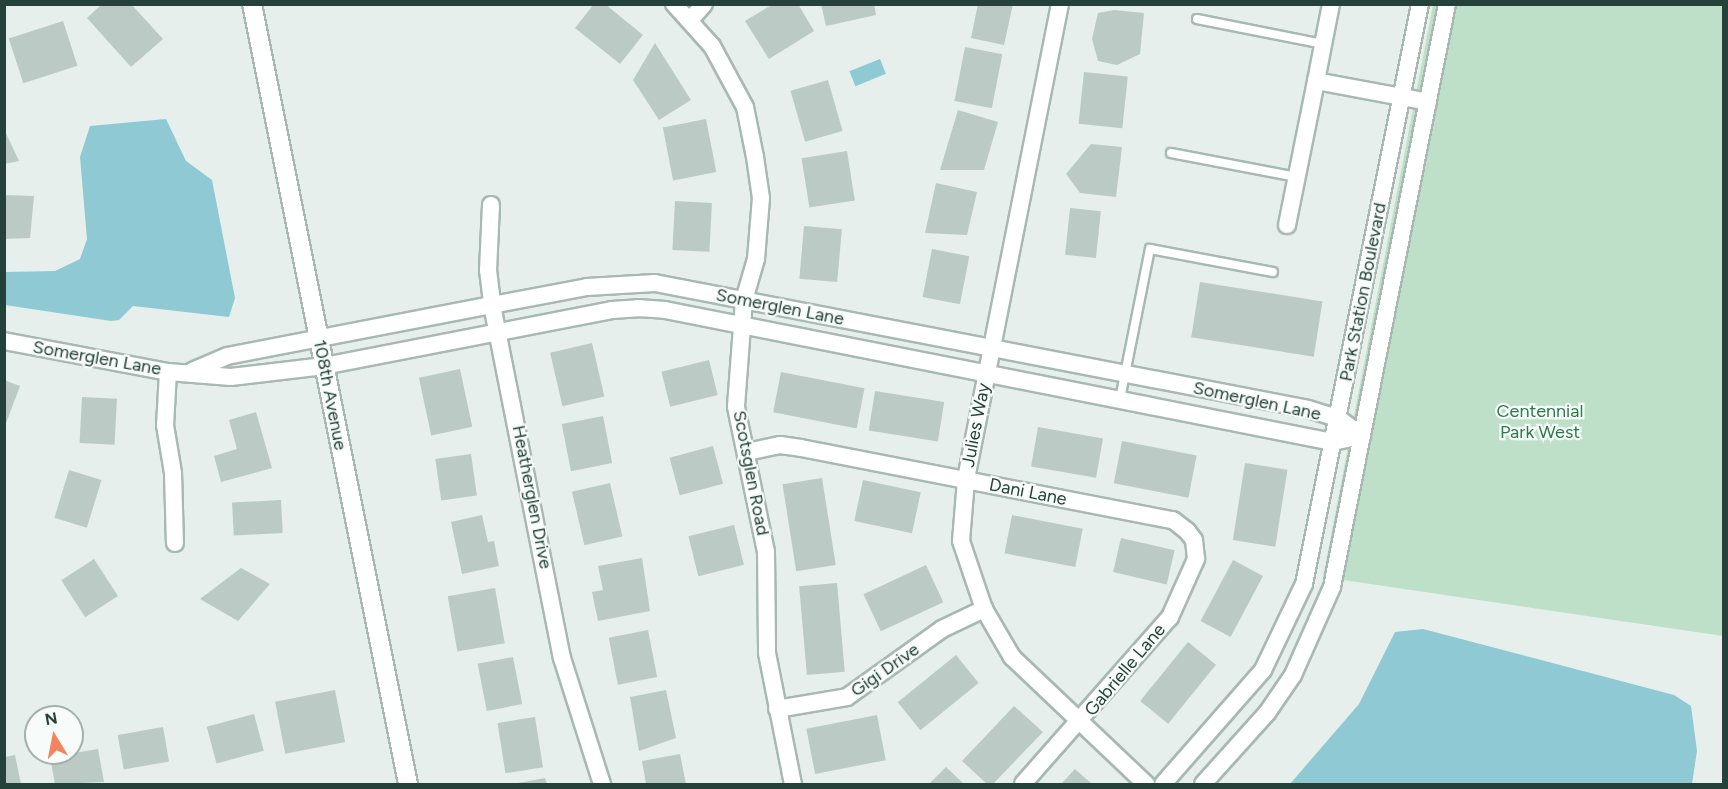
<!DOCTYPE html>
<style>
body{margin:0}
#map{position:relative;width:1728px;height:789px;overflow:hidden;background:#e6efeb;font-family:Figtree,sans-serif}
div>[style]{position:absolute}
.green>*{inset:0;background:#bfe0c8}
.water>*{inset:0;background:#8ec9d4;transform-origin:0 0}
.building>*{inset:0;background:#bbcac4;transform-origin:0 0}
.roads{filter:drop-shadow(2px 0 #a8b8b2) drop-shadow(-2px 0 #a8b8b2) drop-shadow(0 2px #a8b8b2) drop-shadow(0 -2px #a8b8b2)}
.lane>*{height:8px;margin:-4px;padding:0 4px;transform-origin:4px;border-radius:4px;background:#fff}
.street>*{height:16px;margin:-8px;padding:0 8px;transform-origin:8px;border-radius:8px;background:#fff}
.secondary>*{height:18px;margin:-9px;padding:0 9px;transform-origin:9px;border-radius:9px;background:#fff}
span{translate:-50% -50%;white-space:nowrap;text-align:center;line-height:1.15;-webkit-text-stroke:4.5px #f7fbf9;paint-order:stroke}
.street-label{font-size:18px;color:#24423a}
.park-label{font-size:18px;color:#2d7a4b}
.frame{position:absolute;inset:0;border:6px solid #24423a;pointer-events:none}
.north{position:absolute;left:24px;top:705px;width:60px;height:60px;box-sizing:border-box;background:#f7fbf9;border:2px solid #a3b1ad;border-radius:50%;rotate:350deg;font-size:16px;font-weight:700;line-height:24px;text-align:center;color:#24423a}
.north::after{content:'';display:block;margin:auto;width:21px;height:27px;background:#f4845f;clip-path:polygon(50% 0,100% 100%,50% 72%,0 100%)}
</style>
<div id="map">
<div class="green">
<i style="clip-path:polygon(1433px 5px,1723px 5px,1723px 636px,1323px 577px)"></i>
</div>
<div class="water">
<i style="left:880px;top:59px;width:16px;height:33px;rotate:68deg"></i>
<i style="clip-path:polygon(166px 119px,186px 161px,212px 180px,235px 298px,229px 317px,133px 306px,119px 320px,111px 321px,5px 305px,5px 272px,55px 271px,80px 259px,87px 239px,80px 157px,90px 126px)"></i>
<i style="clip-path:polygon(1423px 629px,1674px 695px,1691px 706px,1697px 751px,1692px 784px,1290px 784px,1359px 704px,1395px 632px)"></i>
</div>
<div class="building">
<i style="clip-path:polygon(102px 4px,131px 4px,163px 39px,131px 67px,87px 18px)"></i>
<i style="clip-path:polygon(594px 4px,605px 4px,643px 35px,620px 64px,575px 28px)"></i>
<i style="clip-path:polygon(773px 4px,798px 4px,814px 31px,769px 59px,745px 21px)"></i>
<i style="clip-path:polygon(821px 4px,874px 4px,876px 15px,826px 26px)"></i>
<i style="clip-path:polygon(978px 4px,1013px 4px,1004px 45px,971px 38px)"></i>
<i style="clip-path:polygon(1114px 10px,1144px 13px,1140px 54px,1117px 65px,1098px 61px,1092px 39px,1098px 13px)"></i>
<i style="left:63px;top:21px;width:47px;height:57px;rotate:72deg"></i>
<i style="clip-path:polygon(655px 43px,691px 100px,659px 120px,633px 80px)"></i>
<i style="left:965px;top:47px;width:38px;height:55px;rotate:11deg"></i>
<i style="left:1084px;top:72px;width:44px;height:52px;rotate:6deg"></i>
<i style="left:828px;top:80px;width:53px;height:39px;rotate:74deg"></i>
<i style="clip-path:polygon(958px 110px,998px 122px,984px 170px,940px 170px)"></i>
<i style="left:706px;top:119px;width:54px;height:44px;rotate:79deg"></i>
<i style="clip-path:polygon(4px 129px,19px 161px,4px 164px)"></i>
<i style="clip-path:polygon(1091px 144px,1122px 147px,1116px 197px,1080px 193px,1066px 174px)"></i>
<i style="left:847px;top:151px;width:50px;height:46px;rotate:81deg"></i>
<i style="clip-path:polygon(936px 183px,977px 192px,967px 235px,925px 233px)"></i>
<i style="clip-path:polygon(4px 195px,34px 196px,30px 238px,4px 239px)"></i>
<i style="left:675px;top:201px;width:37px;height:49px;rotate:3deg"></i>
<i style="left:1070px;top:208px;width:31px;height:47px;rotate:6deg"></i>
<i style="left:804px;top:226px;width:38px;height:53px;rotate:5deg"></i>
<i style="left:932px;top:249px;width:38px;height:49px;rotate:11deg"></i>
<i style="left:1200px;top:282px;width:124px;height:56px;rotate:9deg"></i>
<i style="left:592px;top:343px;width:55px;height:43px;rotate:77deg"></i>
<i style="left:709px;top:360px;width:36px;height:49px;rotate:76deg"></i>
<i style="left:460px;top:369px;width:59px;height:42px;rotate:78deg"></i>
<i style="left:781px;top:372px;width:85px;height:41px;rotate:11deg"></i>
<i style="clip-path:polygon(4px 380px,20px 386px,5px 426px,4px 426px)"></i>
<i style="left:875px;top:391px;width:70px;height:40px;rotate:9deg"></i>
<i style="left:82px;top:397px;width:35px;height:46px;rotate:3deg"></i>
<i style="clip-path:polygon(256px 412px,272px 468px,221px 482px,214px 456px,237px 449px,229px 420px)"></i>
<i style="left:603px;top:416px;width:48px;height:42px;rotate:79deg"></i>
<i style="left:1038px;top:427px;width:66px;height:40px;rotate:10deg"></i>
<i style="left:1122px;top:441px;width:76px;height:43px;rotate:11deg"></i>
<i style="left:713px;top:446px;width:39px;height:45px;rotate:75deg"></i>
<i style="left:471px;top:454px;width:42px;height:36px;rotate:82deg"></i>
<i style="left:1245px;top:463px;width:43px;height:78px;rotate:9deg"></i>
<i style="left:69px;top:470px;width:34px;height:50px;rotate:17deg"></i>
<i style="left:822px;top:478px;width:88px;height:40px;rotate:81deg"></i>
<i style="left:863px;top:480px;width:59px;height:42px;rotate:12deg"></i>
<i style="left:610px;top:483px;width:55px;height:39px;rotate:77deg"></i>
<i style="left:281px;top:500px;width:33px;height:49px;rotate:87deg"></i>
<i style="clip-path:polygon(482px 515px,488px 542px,494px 541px,499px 566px,462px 574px,451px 522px)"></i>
<i style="left:1012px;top:515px;width:72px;height:39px;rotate:11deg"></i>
<i style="left:734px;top:525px;width:41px;height:47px;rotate:76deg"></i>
<i style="left:1121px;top:538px;width:55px;height:35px;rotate:13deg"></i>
<i style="clip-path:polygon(642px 558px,650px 611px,598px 621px,592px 592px,603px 590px,598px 566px)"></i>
<i style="left:94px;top:559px;width:44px;height:39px;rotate:57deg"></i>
<i style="left:1233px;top:560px;width:34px;height:69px;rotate:28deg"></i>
<i style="left:926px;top:565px;width:41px;height:69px;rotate:65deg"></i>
<i style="clip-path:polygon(241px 568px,270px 584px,238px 621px,200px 599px)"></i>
<i style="left:837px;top:583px;width:89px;height:38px;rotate:85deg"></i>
<i style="left:495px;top:588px;width:56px;height:48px;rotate:80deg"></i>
<i style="left:648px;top:630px;width:48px;height:40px;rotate:79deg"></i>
<i style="left:1188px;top:642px;width:36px;height:76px;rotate:39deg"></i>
<i style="left:956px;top:655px;width:36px;height:75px;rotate:51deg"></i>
<i style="left:513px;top:657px;width:48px;height:36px;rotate:79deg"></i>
<i style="left:335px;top:690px;width:53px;height:61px;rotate:79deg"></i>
<i style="clip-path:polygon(666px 690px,676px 738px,639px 751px,630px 697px)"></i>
<i style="clip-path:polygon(1014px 706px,1043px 732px,993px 784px,987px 784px,962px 761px)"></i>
<i style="left:254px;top:714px;width:38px;height:49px;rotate:75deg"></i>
<i style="left:877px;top:715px;width:46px;height:72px;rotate:79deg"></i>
<i style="left:535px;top:717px;width:51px;height:38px;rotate:81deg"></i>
<i style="left:163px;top:727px;width:35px;height:46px;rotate:80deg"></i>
<i style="clip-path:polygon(98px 749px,104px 782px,55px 784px,50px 757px)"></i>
<i style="clip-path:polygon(680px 754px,686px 784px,646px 784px,642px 761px)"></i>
<i style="clip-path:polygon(15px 755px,21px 784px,4px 784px,4px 757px)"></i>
<i style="clip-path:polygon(946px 767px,964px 784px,929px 784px)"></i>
<i style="clip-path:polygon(1075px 769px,1092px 784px,1061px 784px)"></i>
<i style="clip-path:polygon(545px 778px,547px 784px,518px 784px,518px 783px)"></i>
</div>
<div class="roads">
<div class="lane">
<i style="left:1197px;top:19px;width:128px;rotate:11.2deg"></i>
<i style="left:1171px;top:153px;width:128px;rotate:10.8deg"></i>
<i style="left:1120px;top:399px;width:153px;rotate:-78.7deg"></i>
<i style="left:1150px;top:249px;width:125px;rotate:10.6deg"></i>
</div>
<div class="street">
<i style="left:674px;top:4px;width:57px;rotate:47.9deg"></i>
<i style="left:712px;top:46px;width:69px;rotate:61.6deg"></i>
<i style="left:745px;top:107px;width:51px;rotate:78.7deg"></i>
<i style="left:755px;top:157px;width:41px;rotate:81.7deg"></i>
<i style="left:761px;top:198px;width:61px;rotate:94.7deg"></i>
<i style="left:756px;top:259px;width:43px;rotate:106.3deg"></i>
<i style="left:744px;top:300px;width:107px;rotate:94.3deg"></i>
<i style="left:736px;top:407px;width:148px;rotate:78.3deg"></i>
<i style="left:766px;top:552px;width:101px;rotate:89.4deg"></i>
<i style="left:767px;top:653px;width:134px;rotate:78.8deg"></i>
<i style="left:1060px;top:4px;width:485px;rotate:101.2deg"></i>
<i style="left:966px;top:480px;width:61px;rotate:94.7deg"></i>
<i style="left:961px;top:541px;width:72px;rotate:71.3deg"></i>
<i style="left:984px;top:609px;width:56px;rotate:59.7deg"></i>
<i style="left:1012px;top:657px;width:185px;rotate:43.5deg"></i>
<i style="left:1331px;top:4px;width:78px;rotate:101deg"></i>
<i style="left:1316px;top:81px;width:114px;rotate:10.6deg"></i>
<i style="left:691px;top:19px;width:20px;rotate:-49deg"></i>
<i style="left:491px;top:205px;width:65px;rotate:92.6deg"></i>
<i style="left:488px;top:270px;width:35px;rotate:83deg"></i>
<i style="left:492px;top:305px;width:360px;rotate:78.8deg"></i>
<i style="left:562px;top:658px;width:132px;rotate:72.4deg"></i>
<i style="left:1287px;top:225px;width:147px;rotate:-78.6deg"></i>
<i style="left:4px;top:341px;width:167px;rotate:10.7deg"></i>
<i style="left:168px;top:372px;width:63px;rotate:4.5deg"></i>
<i style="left:231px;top:377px;width:94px;rotate:-6.7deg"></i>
<i style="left:324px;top:366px;width:293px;rotate:-11deg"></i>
<i style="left:612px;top:310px;width:26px;rotate:-4deg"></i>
<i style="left:638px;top:308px;width:27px;rotate:4deg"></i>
<i style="left:665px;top:310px;width:681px;rotate:11.18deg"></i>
<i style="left:1333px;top:442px;width:30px;rotate:-12deg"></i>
<i style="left:192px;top:371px;width:38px;rotate:-23deg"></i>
<i style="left:227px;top:356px;width:270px;rotate:-10.9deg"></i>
<i style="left:492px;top:305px;width:97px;rotate:-10.7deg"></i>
<i style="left:587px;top:287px;width:68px;rotate:-3.4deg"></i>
<i style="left:655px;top:283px;width:665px;rotate:10.92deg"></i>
<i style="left:1308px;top:409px;width:31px;rotate:17deg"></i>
<i style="left:1338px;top:418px;width:30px;rotate:37deg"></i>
<i style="left:168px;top:372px;width:53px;rotate:93.2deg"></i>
<i style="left:165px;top:425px;width:49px;rotate:80.5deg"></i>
<i style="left:173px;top:473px;width:70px;rotate:88.4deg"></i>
<i style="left:747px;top:452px;width:34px;rotate:-12deg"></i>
<i style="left:780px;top:445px;width:21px;rotate:8deg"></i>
<i style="left:801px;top:448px;width:379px;rotate:11deg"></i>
<i style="left:1173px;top:520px;width:18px;rotate:38deg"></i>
<i style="left:1187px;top:531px;width:11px;rotate:52deg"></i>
<i style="left:1194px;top:540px;width:19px;rotate:84deg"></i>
<i style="left:1196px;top:559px;width:64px;rotate:114.1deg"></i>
<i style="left:1170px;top:617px;width:222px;rotate:131.4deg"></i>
<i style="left:777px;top:709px;width:71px;rotate:-9.7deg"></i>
<i style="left:847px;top:697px;width:117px;rotate:-35.6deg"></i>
<i style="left:942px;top:629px;width:47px;rotate:-25.5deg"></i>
<i style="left:1163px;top:784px;width:152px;rotate:-48.7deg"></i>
<i style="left:1263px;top:670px;width:95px;rotate:-64.5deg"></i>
<i style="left:1304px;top:584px;width:591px;rotate:-78.69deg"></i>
<i style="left:1203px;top:784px;width:96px;rotate:-48deg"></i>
<i style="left:1267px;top:713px;width:46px;rotate:-55.6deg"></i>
<i style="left:1293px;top:675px;width:96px;rotate:-66.1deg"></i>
<i style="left:1332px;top:587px;width:594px;rotate:-78.84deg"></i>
</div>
<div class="secondary">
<i style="left:252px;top:4px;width:795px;rotate:78.69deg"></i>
</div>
</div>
<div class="street-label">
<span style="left:1363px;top:292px;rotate:-79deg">Park Station Boulevard</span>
<span style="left:780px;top:307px;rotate:11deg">Somerglen Lane</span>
<span style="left:97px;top:358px;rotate:10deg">Somerglen Lane</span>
<span style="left:330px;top:395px;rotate:79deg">108th Avenue</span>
<span style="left:1257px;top:401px;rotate:12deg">Somerglen Lane</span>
<span style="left:976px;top:425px;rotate:-79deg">Julies Way</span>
<span style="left:751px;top:473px;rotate:79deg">Scotsglen Road</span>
<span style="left:1028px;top:492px;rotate:11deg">Dani Lane</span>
<span style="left:532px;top:497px;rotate:79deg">Heatherglen Drive</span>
<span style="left:885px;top:670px;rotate:-35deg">Gigi Drive</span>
<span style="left:1125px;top:670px;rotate:-50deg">Gabrielle Lane</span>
</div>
<div class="park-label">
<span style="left:1540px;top:422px">Centennial<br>Park West</span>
</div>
<div class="frame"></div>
<div class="north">N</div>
</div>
